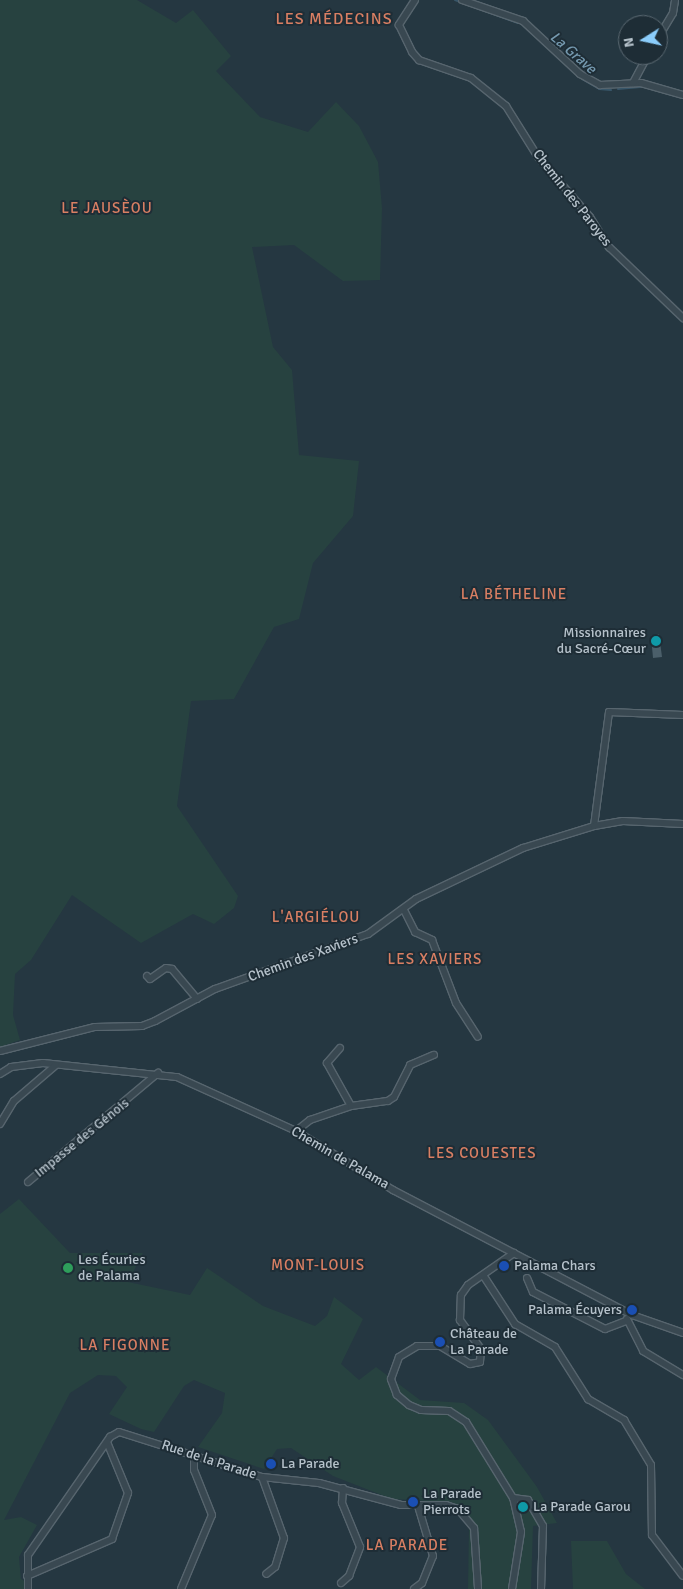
<!DOCTYPE html>
<meta charset="utf-8">
<style>
body{margin:0}
#map{position:relative;width:683px;height:1589px;overflow:hidden;background:#253741;font-family:Signika,sans-serif}
div>[style]{position:absolute}
.green>*{inset:0;background:#274240}
.stream>*{height:2px;margin:-1px;padding:0 1px;transform-origin:1px;border-radius:1px;background:#385669}
.building>*{inset:0;background:#4b5f6a}
.roads{filter:drop-shadow(1px 0 #57656e) drop-shadow(-1px 0 #57656e) drop-shadow(0 1px #57656e) drop-shadow(0 -1px #57656e)}
.minor>*{height:6px;margin:-3px;padding:0 3px;transform-origin:3px;border-radius:3px;background:#394851}
.dots>*{width:14px;height:14px;translate:-50% -50%;box-sizing:border-box;border:2px solid #1e2d36;border-radius:50%}
span{translate:-50% -50%;white-space:nowrap;text-align:center;line-height:1.15;-webkit-text-stroke:4px #1e2d36;paint-order:stroke}
.street-label{font-size:14px;color:#b6c2cb}
.poi-label{font-size:14px;color:#b6c2cb}
.right{translate:-100% -50%;text-align:right}
.left{translate:0 -50%;text-align:left}
.water-label{font-size:15px;color:#7599af;font-style:italic}
.neighbourhood-label{font-size:15px;color:#d97f63;letter-spacing:1px}
.quarter-label{font-size:16px;color:#d97f63;letter-spacing:1px}
.north{position:absolute;left:618px;top:15px;width:50px;height:50px;box-sizing:border-box;background:#1e2d36;border:1px solid #5b6972;border-radius:50%;rotate:260deg;font-size:14px;font-weight:700;line-height:20px;text-align:center;color:#b6c2cb}
.north::after{content:'';display:block;margin:auto;width:18px;height:22px;background:#8bcdfb;clip-path:polygon(50% 0,100% 100%,50% 72%,0 100%)}
</style>
<div id="map">
<div class="green">
<i style="clip-path:polygon(0 0,137px 0,176px 23px,193px 10px,231px 56px,216px 71px,260px 117px,308px 132px,336px 102px,359px 126px,378px 162px,382px 208px,380px 280px,343px 281px,294px 245px,252px 247px,273px 347px,292px 370px,299px 455px,359px 461px,353px 516px,313px 563px,299px 619px,274px 627px,234px 699px,191px 701px,177px 806px,238px 896px,234px 908px,214px 924px,193px 914px,141px 943px,72px 895px,31px 960px,15px 974px,13px 1015px,20px 1040px,0 1047px)"></i>
<i style="clip-path:polygon(19px 1199px,70px 1253px,143px 1253px,128px 1282px,190px 1295px,207px 1268px,263px 1306px,315px 1326px,327px 1316px,334px 1297px,363px 1319px,341px 1364px,359px 1380px,376px 1367px,420px 1400px,464px 1403px,488px 1420px,537px 1487px,557px 1523px,533px 1526px,531px 1589px,468px 1589px,469px 1525px,465px 1508px,451px 1502px,392px 1499px,333px 1476px,291px 1448px,277px 1449px,264px 1469px,198px 1447px,222px 1413px,225px 1393px,194px 1380px,184px 1386px,154px 1432px,141px 1429px,109px 1414px,127px 1387px,116px 1376px,98px 1375px,70px 1393px,4px 1520px,21px 1517px,37px 1525px,19px 1557px,21px 1579px,30px 1584px,31px 1589px,0 1589px,0 1214px)"></i>
<i style="clip-path:polygon(571px 1541px,607px 1541px,626px 1574px,645px 1589px,573px 1589px)"></i>
</div>
<div class="stream">
<i style="left:455px;top:0;width:67px;rotate:20.1deg"></i>
<i style="left:582px;top:79px;width:20px;rotate:30deg"></i>
<i style="left:599px;top:89px;width:12px;rotate:5deg"></i>
<i style="left:618px;top:89px;width:25px;rotate:-5deg"></i>
</div>
<div class="building">
<i style="clip-path:polygon(659px 634px,662px 657px,653px 658px,651px 636px)"></i>
</div>
<div class="roads">
<div class="minor">
<i style="left:415px;top:0;width:30px;rotate:123deg"></i>
<i style="left:399px;top:25px;width:30px;rotate:64deg"></i>
<i style="left:412px;top:52px;width:11px;rotate:49deg"></i>
<i style="left:419px;top:60px;width:55px;rotate:19.1deg"></i>
<i style="left:471px;top:78px;width:45px;rotate:38.7deg"></i>
<i style="left:506px;top:106px;width:60px;rotate:57.9deg"></i>
<i style="left:538px;top:157px;width:79px;rotate:49.1deg"></i>
<i style="left:590px;top:217px;width:36px;rotate:58deg"></i>
<i style="left:609px;top:247px;width:103px;rotate:43.8deg"></i>
<i style="left:462px;top:0;width:65px;rotate:19deg"></i>
<i style="left:523px;top:21px;width:78px;rotate:42.9deg"></i>
<i style="left:580px;top:74px;width:23px;rotate:29deg"></i>
<i style="left:600px;top:85px;width:41px;rotate:-2.8deg"></i>
<i style="left:641px;top:83px;width:44px;rotate:15.9deg"></i>
<i style="left:658px;top:38px;width:29px;rotate:-59deg"></i>
<i style="left:673px;top:13px;width:13px;rotate:-81deg"></i>
<i style="left:633px;top:83px;width:32px;rotate:-62deg"></i>
<i style="left:594px;top:826px;width:115px;rotate:-82.5deg"></i>
<i style="left:609px;top:712px;width:74px;rotate:2.3deg"></i>
<i style="left:404px;top:910px;width:25px;rotate:63deg"></i>
<i style="left:415px;top:932px;width:19px;rotate:25deg"></i>
<i style="left:432px;top:940px;width:67px;rotate:69.1deg"></i>
<i style="left:456px;top:1003px;width:40px;rotate:57.1deg"></i>
<i style="left:147px;top:976px;width:4px;rotate:45deg"></i>
<i style="left:150px;top:979px;width:19px;rotate:-35deg"></i>
<i style="left:166px;top:968px;width:6px;rotate:9deg"></i>
<i style="left:172px;top:969px;width:39px;rotate:50deg"></i>
<i style="left:340px;top:1048px;width:20px;rotate:131deg"></i>
<i style="left:327px;top:1063px;width:49px;rotate:60.8deg"></i>
<i style="left:0;top:1051px;width:98px;rotate:-14.2deg"></i>
<i style="left:95px;top:1027px;width:47px;rotate:-1.2deg"></i>
<i style="left:142px;top:1026px;width:14px;rotate:-21deg"></i>
<i style="left:155px;top:1021px;width:68px;rotate:-28.1deg"></i>
<i style="left:215px;top:989px;width:163px;rotate:-19.8deg"></i>
<i style="left:368px;top:934px;width:59px;rotate:-36.1deg"></i>
<i style="left:416px;top:899px;width:119px;rotate:-25.5deg"></i>
<i style="left:523px;top:848px;width:74px;rotate:-17.2deg"></i>
<i style="left:594px;top:826px;width:29px;rotate:-10deg"></i>
<i style="left:623px;top:821px;width:60px;rotate:2.9deg"></i>
<i style="left:0;top:1074px;width:13px;rotate:-32deg"></i>
<i style="left:11px;top:1067px;width:32px;rotate:-7deg"></i>
<i style="left:43px;top:1063px;width:135px;rotate:6deg"></i>
<i style="left:177px;top:1077px;width:131px;rotate:24.4deg"></i>
<i style="left:296px;top:1131px;width:114px;rotate:31.3deg"></i>
<i style="left:393px;top:1190px;width:270px;rotate:27.6deg"></i>
<i style="left:632px;top:1315px;width:54px;rotate:19.4deg"></i>
<i style="left:0;top:1124px;width:27px;rotate:-59deg"></i>
<i style="left:14px;top:1101px;width:55px;rotate:-40.6deg"></i>
<i style="left:296px;top:1131px;width:18px;rotate:-38deg"></i>
<i style="left:310px;top:1120px;width:43px;rotate:-18.9deg"></i>
<i style="left:351px;top:1106px;width:37px;rotate:-8deg"></i>
<i style="left:388px;top:1101px;width:7px;rotate:-34deg"></i>
<i style="left:394px;top:1097px;width:36px;rotate:-63deg"></i>
<i style="left:410px;top:1065px;width:26px;rotate:-23deg"></i>
<i style="left:28px;top:1182px;width:170px;rotate:-40deg"></i>
<i style="left:483px;top:1275px;width:59px;rotate:56.9deg"></i>
<i style="left:515px;top:1324px;width:46px;rotate:29.9deg"></i>
<i style="left:555px;top:1347px;width:62px;rotate:57.6deg"></i>
<i style="left:588px;top:1399px;width:42px;rotate:30.3deg"></i>
<i style="left:624px;top:1420px;width:52px;rotate:59deg"></i>
<i style="left:651px;top:1465px;width:70px;rotate:89.2deg"></i>
<i style="left:652px;top:1535px;width:51px;rotate:52.9deg"></i>
<i style="left:527px;top:1278px;width:15px;rotate:67deg"></i>
<i style="left:533px;top:1292px;width:81px;rotate:27.2deg"></i>
<i style="left:605px;top:1329px;width:22px;rotate:-21deg"></i>
<i style="left:627px;top:1319px;width:36px;rotate:63deg"></i>
<i style="left:643px;top:1351px;width:47px;rotate:31deg"></i>
<i style="left:262px;top:1477px;width:65px;rotate:70.2deg"></i>
<i style="left:284px;top:1538px;width:30px;rotate:107deg"></i>
<i style="left:275px;top:1567px;width:11px;rotate:142deg"></i>
<i style="left:513px;top:1498px;width:15px;rotate:8deg"></i>
<i style="left:528px;top:1500px;width:30px;rotate:60deg"></i>
<i style="left:543px;top:1526px;width:63px;rotate:91.8deg"></i>
<i style="left:27px;top:1576px;width:93px;rotate:-23.5deg"></i>
<i style="left:112px;top:1539px;width:49px;rotate:-70.8deg"></i>
<i style="left:128px;top:1493px;width:55px;rotate:-112.4deg"></i>
<i style="left:341px;top:1583px;width:11px;rotate:-41deg"></i>
<i style="left:349px;top:1576px;width:31px;rotate:-69deg"></i>
<i style="left:360px;top:1547px;width:48px;rotate:-112.2deg"></i>
<i style="left:342px;top:1503px;width:15px;rotate:-86deg"></i>
<i style="left:28px;top:1589px;width:34px;rotate:-90deg"></i>
<i style="left:28px;top:1555px;width:144px;rotate:-55.2deg"></i>
<i style="left:110px;top:1437px;width:10px;rotate:-29deg"></i>
<i style="left:119px;top:1432px;width:150px;rotate:17.5deg"></i>
<i style="left:262px;top:1477px;width:57px;rotate:6deg"></i>
<i style="left:319px;top:1483px;width:85px;rotate:15deg"></i>
<i style="left:401px;top:1505px;width:45px"></i>
<i style="left:446px;top:1505px;width:13px;rotate:18deg"></i>
<i style="left:458px;top:1509px;width:25px;rotate:50deg"></i>
<i style="left:474px;top:1528px;width:61px;rotate:86.2deg"></i>
<i style="left:181px;top:1589px;width:80px;rotate:-67.3deg"></i>
<i style="left:212px;top:1515px;width:48px;rotate:-111.8deg"></i>
<i style="left:194px;top:1470px;width:14px;rotate:-90deg"></i>
<i style="left:414px;top:1589px;width:10px;rotate:-37deg"></i>
<i style="left:422px;top:1583px;width:29px;rotate:-68deg"></i>
<i style="left:433px;top:1556px;width:52px;rotate:-106.7deg"></i>
<i style="left:512px;top:1589px;width:58px;rotate:-81deg"></i>
<i style="left:521px;top:1532px;width:35px;rotate:-103deg"></i>
<i style="left:513px;top:1498px;width:89px;rotate:-121.7deg"></i>
<i style="left:466px;top:1422px;width:20px;rotate:-147deg"></i>
<i style="left:449px;top:1411px;width:28px;rotate:-178deg"></i>
<i style="left:421px;top:1410px;width:13px;rotate:-157deg"></i>
<i style="left:409px;top:1405px;width:16px;rotate:-140deg"></i>
<i style="left:397px;top:1395px;width:17px;rotate:-111deg"></i>
<i style="left:391px;top:1379px;width:23px;rotate:-70deg"></i>
<i style="left:399px;top:1357px;width:21px;rotate:-31deg"></i>
<i style="left:417px;top:1346px;width:23px"></i>
<i style="left:440px;top:1346px;width:35px;rotate:31deg"></i>
<i style="left:470px;top:1364px;width:10px;rotate:-11deg"></i>
<i style="left:480px;top:1362px;width:13px;rotate:-86deg"></i>
<i style="left:481px;top:1349px;width:36px;rotate:-126deg"></i>
<i style="left:460px;top:1320px;width:25px;rotate:-88deg"></i>
<i style="left:461px;top:1295px;width:12px;rotate:-55deg"></i>
<i style="left:468px;top:1285px;width:56px;rotate:-34.8deg"></i>
</div>
</div>
<div class="dots">
<i style="left:656px;top:641px;background:#0f9aa8"></i>
<i style="left:504px;top:1266px;background:#1a4fb4"></i>
<i style="left:68px;top:1268px;background:#2e9e5b"></i>
<i style="left:632px;top:1310px;background:#1a4fb4"></i>
<i style="left:440px;top:1342px;background:#1a4fb4"></i>
<i style="left:271px;top:1464px;background:#1a4fb4"></i>
<i style="left:413px;top:1502px;background:#1a4fb4"></i>
<i style="left:523px;top:1507px;background:#0f9aa8"></i>
</div>
<div class="street-label">
<span style="left:572px;top:198px;rotate:52deg">Chemin des Paroyes</span>
<span style="left:303px;top:958px;rotate:-20deg">Chemin des Xaviers</span>
<span style="left:82px;top:1138px;rotate:-39deg">Impasse des Génois</span>
<span style="left:340px;top:1158px;rotate:30deg">Chemin de Palama</span>
<span style="left:209px;top:1460px;rotate:18deg">Rue de la Parade</span>
</div>
<div class="poi-label">
<span class="right" style="left:646px;top:641px">Missionnaires<br>du Sacré-Cœur</span>
<span class="left" style="left:78px;top:1268px">Les Écuries<br>de Palama</span>
<span class="left" style="left:514px;top:1266px">Palama Chars</span>
<span class="right" style="left:622px;top:1310px">Palama Écuyers</span>
<span class="left" style="left:450px;top:1342px">Château de<br>La Parade</span>
<span class="left" style="left:281px;top:1464px">La Parade</span>
<span class="left" style="left:423px;top:1502px">La Parade<br>Pierrots</span>
<span class="left" style="left:533px;top:1507px">La Parade Garou</span>
</div>
<div class="water-label">
<span style="left:573px;top:53px;rotate:41deg">La Grave</span>
</div>
<div class="neighbourhood-label">
<span style="left:107px;top:209px">LE JAUSÈOU</span>
<span style="left:514px;top:595px">LA BÉTHELINE</span>
<span style="left:316px;top:918px">L'ARGIÉLOU</span>
<span style="left:435px;top:960px">LES XAVIERS</span>
<span style="left:482px;top:1154px">LES COUESTES</span>
<span style="left:318px;top:1266px">MONT-LOUIS</span>
<span style="left:125px;top:1346px">LA FIGONNE</span>
<span style="left:407px;top:1546px">LA PARADE</span>
</div>
<div class="quarter-label">
<span style="left:334px;top:19px">LES MÉDECINS</span>
</div>
<div class="north">N</div>
</div>
